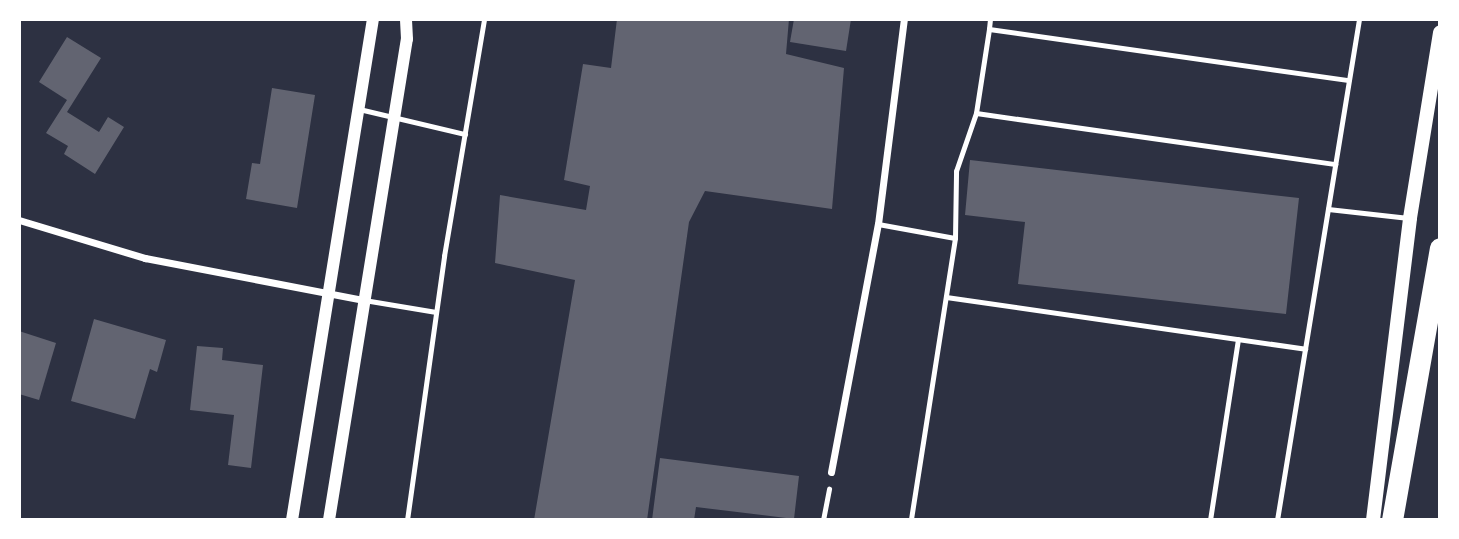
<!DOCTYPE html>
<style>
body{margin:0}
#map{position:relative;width:1459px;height:539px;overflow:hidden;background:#2d3142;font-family:"Sofia Sans Condensed",sans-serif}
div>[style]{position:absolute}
.building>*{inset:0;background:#626471}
.service>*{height:5px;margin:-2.5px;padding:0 2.5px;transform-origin:2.5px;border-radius:2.5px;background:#fff}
.minor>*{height:7px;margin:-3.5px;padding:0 3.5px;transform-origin:3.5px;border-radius:3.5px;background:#fff}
.tertiary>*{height:12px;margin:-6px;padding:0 6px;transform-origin:6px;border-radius:6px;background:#fff}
.secondary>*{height:14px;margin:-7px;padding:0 7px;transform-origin:7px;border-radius:7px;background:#fff}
.motorway>*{height:21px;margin:-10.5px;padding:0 10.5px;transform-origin:10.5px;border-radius:10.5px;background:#fff}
span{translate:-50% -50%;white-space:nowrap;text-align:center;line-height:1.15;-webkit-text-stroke:7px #fff;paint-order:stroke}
.frame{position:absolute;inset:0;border:21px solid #fff;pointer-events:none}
</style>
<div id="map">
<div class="building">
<i style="clip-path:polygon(617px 19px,789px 19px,786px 54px,844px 68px,832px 209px,705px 191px,689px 222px,647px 520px,534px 520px,575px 280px,495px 263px,500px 195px,586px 210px,590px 186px,564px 180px,583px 64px,611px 68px)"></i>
<i style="clip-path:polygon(794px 19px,851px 19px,846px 51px,790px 42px)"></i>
<i style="clip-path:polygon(67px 37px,101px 58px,67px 112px,99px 132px,108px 117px,124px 127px,95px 174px,64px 154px,68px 146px,46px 133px,67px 100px,39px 82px)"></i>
<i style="clip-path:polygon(272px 88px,315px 95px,297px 208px,246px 199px,252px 163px,260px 164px)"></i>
<i style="clip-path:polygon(970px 160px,1299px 198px,1286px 314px,1018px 284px,1025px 222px,965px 215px)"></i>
<i style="clip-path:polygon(94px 319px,166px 340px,157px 372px,150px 369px,135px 419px,71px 401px)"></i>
<i style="clip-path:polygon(19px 331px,56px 343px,39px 400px,19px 394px)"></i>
<i style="clip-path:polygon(197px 346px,223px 348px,222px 360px,263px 365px,251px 468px,228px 465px,234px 415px,190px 410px)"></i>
<i style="clip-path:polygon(660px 458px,799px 476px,794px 519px,696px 507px,694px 520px,652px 520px)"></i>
</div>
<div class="service">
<i style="left:990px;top:19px;width:10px;rotate:96deg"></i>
<i style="left:989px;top:29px;width:363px;rotate:8.1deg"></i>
<i style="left:989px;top:29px;width:85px;rotate:98.8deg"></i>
<i style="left:976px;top:113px;width:363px;rotate:8.1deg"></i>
<i style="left:359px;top:109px;width:109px;rotate:13.3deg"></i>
<i style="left:1328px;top:209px;width:81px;rotate:6.4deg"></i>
<i style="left:878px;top:224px;width:78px;rotate:10.3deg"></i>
<i style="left:955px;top:238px;width:285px;rotate:98.9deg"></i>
<i style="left:955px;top:238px;width:67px;rotate:-89.1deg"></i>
<i style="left:956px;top:171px;width:61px;rotate:-71deg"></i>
<i style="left:946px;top:297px;width:363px;rotate:8.2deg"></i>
<i style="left:364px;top:300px;width:73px;rotate:9.5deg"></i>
<i style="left:407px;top:520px;width:267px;rotate:-82deg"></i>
<i style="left:444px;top:256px;width:240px;rotate:-80.4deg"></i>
<i style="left:823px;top:520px;width:32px;rotate:-79deg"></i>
<i style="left:1210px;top:520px;width:183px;rotate:-81.2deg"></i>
<i style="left:1277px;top:520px;width:508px;rotate:-80.7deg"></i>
</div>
<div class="minor">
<i style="left:19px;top:220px;width:132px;rotate:16.8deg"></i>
<i style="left:145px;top:258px;width:223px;rotate:10.9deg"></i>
<i style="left:831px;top:472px;width:252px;rotate:-79.3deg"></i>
<i style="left:878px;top:224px;width:207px;rotate:-82.8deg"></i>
</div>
<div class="tertiary">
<i style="left:292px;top:520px;width:508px;rotate:-80.82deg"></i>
<i style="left:329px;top:520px;width:487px;rotate:-80.8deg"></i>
<i style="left:407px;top:39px;width:20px;rotate:-93deg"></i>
</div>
<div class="secondary">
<i style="left:1373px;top:520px;width:304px;rotate:-83deg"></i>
<i style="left:1410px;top:218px;width:188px;rotate:-80.8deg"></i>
</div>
<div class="motorway">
<i style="left:1392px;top:520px;width:276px;rotate:-80deg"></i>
</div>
<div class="frame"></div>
</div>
